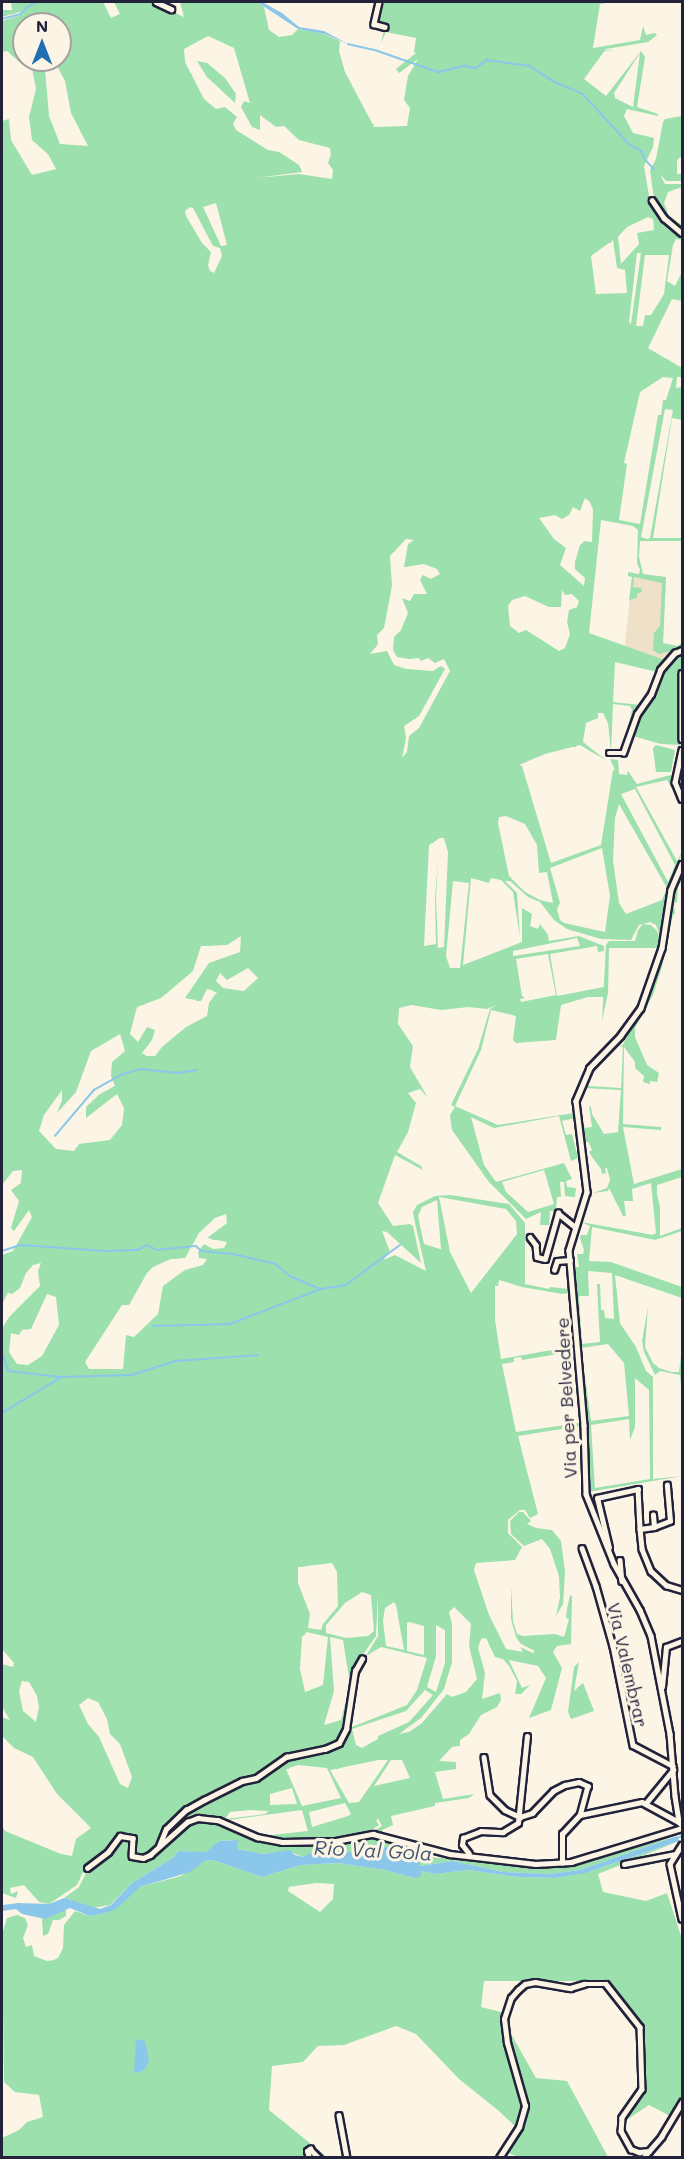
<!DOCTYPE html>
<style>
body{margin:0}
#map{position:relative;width:684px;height:2159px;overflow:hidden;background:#fcf5e5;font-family:Mali,sans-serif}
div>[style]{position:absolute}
.built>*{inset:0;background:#efe0c8}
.green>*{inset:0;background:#9be0ad}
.water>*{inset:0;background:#8ac7ea}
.stream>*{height:1.5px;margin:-0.75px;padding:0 0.75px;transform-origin:0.75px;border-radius:0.75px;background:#8ac7ea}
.roads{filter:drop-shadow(2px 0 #22223b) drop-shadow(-2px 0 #22223b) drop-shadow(0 2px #22223b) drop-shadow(0 -2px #22223b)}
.minor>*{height:4.5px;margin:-2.25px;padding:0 2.25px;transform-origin:2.25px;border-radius:2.25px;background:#fcf5e5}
span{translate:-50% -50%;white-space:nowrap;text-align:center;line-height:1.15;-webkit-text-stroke:6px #fcf5e5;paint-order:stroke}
.street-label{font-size:18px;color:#22223b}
.water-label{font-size:20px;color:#415470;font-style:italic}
.frame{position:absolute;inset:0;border:3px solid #22223b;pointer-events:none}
.north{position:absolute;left:12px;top:12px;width:60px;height:60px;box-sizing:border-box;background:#fcf5e5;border:2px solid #a5a1a1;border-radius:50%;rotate:0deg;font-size:16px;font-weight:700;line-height:24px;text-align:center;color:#22223b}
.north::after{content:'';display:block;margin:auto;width:21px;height:27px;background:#1f6fb2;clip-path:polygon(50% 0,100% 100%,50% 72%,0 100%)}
</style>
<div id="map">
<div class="built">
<i style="clip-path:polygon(632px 577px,666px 581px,663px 643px,674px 652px,662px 666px,624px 652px)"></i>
</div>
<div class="green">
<i style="clip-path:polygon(evenodd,11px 2px,103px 2px,111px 18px,120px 14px,114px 2px,152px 2px,184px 17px,180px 2px,257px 2px,264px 7px,269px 30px,279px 37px,292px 35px,298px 29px,322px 33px,340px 41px,339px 51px,345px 72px,374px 127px,407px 126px,410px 108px,404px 100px,408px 76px,418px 59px,399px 73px,396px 69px,416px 53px,414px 52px,416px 38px,386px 32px,381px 43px,385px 26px,378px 24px,382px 2px,613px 2px,600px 4px,593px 48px,640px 40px,643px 26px,646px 35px,655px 33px,657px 35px,648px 42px,606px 49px,584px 79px,606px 96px,641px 51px,645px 57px,637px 107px,658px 114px,658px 116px,627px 109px,624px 116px,633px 133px,654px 138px,653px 147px,644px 166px,650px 202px,654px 212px,682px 236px,682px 240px,676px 239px,673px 245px,667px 281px,675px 286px,682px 272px,682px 301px,672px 299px,648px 348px,682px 368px,682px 377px,677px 377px,676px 388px,682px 387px,682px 420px,672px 418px,653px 538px,682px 538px,682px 541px,640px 541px,639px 557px,643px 574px,666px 577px,663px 643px,678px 646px,682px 642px,682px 648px,659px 654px,653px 650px,654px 633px,660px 626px,662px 583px,634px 577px,633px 587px,641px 588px,642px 592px,637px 594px,637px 598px,629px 600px,632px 577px,628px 576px,628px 572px,639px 574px,640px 570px,637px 563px,638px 530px,633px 526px,601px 520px,589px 633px,662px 659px,672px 655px,657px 672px,615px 662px,613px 702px,640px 705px,622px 752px,632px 710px,630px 706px,613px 704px,611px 752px,608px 723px,603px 713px,598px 713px,598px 718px,586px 723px,583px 742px,607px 761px,580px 745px,545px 754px,519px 765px,522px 766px,551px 863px,601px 845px,613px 770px,615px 770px,610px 759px,618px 760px,619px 774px,627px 775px,628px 771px,637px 784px,674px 774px,674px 785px,682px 806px,667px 780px,636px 787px,677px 861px,682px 852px,668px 891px,665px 935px,660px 936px,656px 925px,650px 922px,639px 925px,631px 940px,601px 939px,567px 929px,554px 920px,540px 902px,528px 897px,510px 881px,505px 881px,517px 893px,520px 937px,513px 892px,501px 880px,491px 878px,489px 883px,471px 878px,463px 965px,522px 942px,522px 908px,532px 914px,530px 926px,538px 929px,540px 924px,548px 935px,549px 941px,579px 936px,604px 946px,604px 951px,598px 952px,597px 946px,550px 954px,557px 996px,604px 987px,604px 997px,588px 997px,561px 1005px,556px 1040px,516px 1043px,513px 1040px,516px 1016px,491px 1010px,481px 1050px,455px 1106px,498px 1125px,574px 1113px,575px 1118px,562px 1121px,566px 1135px,572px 1134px,578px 1158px,571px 1161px,559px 1116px,494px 1128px,471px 1117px,484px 1165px,496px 1182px,564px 1163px,572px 1179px,566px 1181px,567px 1187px,576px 1188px,575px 1197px,565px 1196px,564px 1182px,560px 1182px,561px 1197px,557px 1197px,556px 1211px,550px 1211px,549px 1225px,540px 1225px,541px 1212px,526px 1219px,489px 1182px,452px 1130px,450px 1115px,455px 1107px,451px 1105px,478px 1049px,490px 1009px,496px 1005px,487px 1009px,469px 1007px,441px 1010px,412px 1005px,399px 1008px,398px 1024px,413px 1046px,410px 1067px,428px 1098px,420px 1089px,408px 1093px,416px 1103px,408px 1132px,397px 1152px,421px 1166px,423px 1170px,395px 1155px,378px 1203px,393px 1226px,410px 1224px,413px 1226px,421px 1263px,387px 1232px,382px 1231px,390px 1252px,383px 1260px,395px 1255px,426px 1271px,415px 1223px,413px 1212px,417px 1205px,435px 1196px,450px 1195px,509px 1204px,525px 1223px,525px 1284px,549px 1289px,550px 1287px,569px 1289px,569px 1293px,562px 1294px,522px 1287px,499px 1280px,498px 1286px,495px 1286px,495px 1320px,501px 1359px,569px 1347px,570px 1352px,522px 1360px,521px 1357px,514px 1358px,514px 1362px,502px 1364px,516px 1432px,580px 1423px,580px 1426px,518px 1436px,538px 1514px,530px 1518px,525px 1510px,520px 1510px,508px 1520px,508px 1533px,522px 1547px,515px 1560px,476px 1563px,474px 1570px,489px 1615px,506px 1649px,523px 1652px,520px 1647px,533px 1653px,535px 1651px,521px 1644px,516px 1637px,511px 1619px,511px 1586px,513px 1621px,517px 1634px,523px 1636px,555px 1634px,564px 1637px,569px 1619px,566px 1618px,567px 1609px,570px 1595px,572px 1596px,571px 1644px,557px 1646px,553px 1652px,562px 1668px,551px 1710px,529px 1718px,546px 1678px,538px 1666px,509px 1660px,522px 1688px,530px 1685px,521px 1694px,515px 1694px,517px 1681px,509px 1666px,503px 1659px,495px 1657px,486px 1638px,481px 1639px,478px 1648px,485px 1673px,482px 1699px,500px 1693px,501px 1700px,497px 1707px,481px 1715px,469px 1734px,460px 1740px,460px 1746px,452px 1747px,439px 1761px,456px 1762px,456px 1769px,435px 1772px,443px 1799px,474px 1794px,469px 1798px,435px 1803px,435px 1806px,391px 1816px,393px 1825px,382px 1830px,383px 1833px,374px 1831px,382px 1826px,378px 1819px,376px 1820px,379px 1825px,370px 1831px,339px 1840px,294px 1842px,262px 1836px,308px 1831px,302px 1810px,228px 1820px,198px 1817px,186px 1821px,164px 1838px,167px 1829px,187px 1811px,205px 1801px,242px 1782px,258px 1779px,287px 1758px,325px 1751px,341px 1743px,356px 1686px,352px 1727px,407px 1705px,417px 1690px,427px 1658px,381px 1647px,366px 1656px,378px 1636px,378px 1595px,376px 1636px,355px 1666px,344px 1727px,338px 1740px,320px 1749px,289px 1755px,256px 1777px,239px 1781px,186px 1809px,164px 1828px,149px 1855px,134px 1857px,134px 1839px,128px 1834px,118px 1835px,107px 1851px,86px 1866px,77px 1885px,49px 1904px,39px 1902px,24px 1885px,10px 1888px,11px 1894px,18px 1891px,16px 1898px,2px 1893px,2px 1826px,5px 1831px,61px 1854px,72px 1856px,76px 1839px,91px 1828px,57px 1794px,33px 1757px,14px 1748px,2px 1736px,2px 1717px,10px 1720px,2px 1707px,2px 1664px,13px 1667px,14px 1663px,2px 1649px,2px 1329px,9px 1317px,40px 1286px,38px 1271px,41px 1263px,33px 1265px,26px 1273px,20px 1288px,12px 1294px,8px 1293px,2px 1304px,2px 1255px,13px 1251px,32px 1217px,29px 1210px,14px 1231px,11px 1228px,19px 1201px,11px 1190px,21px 1183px,22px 1170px,13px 1171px,2px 1185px,2px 121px,9px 119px,11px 140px,32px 175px,56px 169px,48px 154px,32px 140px,29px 117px,36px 89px,31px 63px,24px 66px,7px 51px,2px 52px,2px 21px,24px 14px,19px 12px,2px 17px,2px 10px,12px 10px,11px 2px,24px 24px,60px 24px,60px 60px,54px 60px,65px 81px,71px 113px,88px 146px,60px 144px,49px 116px,45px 70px,39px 60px,24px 60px,24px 24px,11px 2px,208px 36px,234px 48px,250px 103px,244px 101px,241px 107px,252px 127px,260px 130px,260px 115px,276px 127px,284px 126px,299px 140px,330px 148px,331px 154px,328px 163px,333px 170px,332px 179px,299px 174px,256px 178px,302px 172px,299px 165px,279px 152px,268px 150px,236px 130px,233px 124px,237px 117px,225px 107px,216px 109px,204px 99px,185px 62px,184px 49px,208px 36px,11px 2px,640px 53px,633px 107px,615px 98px,614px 93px,640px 53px,11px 2px,216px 203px,227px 245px,221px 246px,203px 207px,216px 203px,11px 2px,190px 207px,193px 208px,213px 246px,220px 248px,222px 256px,214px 273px,210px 271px,208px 265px,211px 252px,202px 243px,186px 216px,185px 211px,190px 207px,11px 2px,648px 217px,653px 219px,654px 230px,637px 233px,639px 244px,621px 264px,618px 237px,627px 227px,648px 217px,11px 2px,613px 240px,617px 268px,625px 270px,627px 293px,596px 294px,591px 256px,613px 240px,11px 2px,637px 253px,641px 253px,631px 324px,629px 322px,637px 253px,11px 2px,645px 255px,669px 255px,664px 294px,651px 315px,645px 315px,643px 326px,636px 326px,645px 255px,11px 2px,663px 377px,673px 378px,666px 400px,663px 400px,661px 415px,658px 415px,640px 524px,619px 520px,627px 464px,624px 463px,640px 392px,663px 377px,11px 2px,665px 409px,673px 410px,650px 538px,647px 539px,641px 537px,665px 409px,11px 2px,585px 498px,590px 502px,593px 510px,592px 542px,585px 541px,580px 545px,575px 562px,575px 569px,585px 578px,584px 586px,560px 565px,566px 548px,554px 539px,539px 518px,555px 515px,562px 519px,569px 515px,573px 507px,580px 511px,585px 498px,11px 2px,406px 539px,414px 540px,408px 544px,404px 567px,424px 564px,437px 569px,440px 574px,431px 579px,423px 575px,420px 580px,427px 594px,414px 594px,410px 601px,402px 598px,408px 613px,401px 630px,394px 637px,393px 650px,397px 657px,409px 659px,419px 658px,421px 661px,428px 658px,435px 663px,444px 659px,450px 671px,419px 728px,409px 736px,407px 752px,402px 758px,406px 738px,404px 726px,419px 716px,445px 669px,441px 666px,433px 671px,406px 669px,394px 665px,387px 651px,370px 654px,378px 644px,377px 635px,384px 628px,392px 586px,390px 556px,406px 539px,11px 2px,562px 590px,565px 595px,572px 594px,579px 601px,577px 607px,569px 610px,567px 622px,570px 634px,565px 648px,559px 651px,526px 630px,519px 633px,510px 626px,508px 606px,512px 600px,525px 596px,549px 607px,561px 607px,562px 590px,11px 2px,635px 789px,675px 865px,668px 882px,621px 794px,635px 789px,11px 2px,619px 804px,667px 888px,662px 900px,626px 914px,619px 903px,613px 860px,615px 818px,619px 804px,11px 2px,506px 816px,525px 824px,537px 845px,539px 873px,547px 872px,553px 903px,540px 900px,525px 892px,509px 876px,498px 823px,499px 817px,506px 816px,11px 2px,440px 838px,444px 838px,448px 852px,444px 947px,438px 948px,436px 898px,438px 860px,435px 898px,436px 944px,424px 946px,429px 845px,440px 838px,11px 2px,602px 848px,610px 896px,605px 932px,564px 923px,560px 920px,557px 909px,560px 903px,550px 868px,602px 848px,11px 2px,453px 881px,469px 883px,460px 968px,450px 968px,446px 956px,453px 881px,11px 2px,241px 936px,240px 952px,209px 963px,185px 998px,201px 1001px,207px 989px,217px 992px,209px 1003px,207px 1016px,186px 1027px,162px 1047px,155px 1056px,147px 1056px,142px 1053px,152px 1040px,155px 1030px,147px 1027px,138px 1042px,130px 1034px,137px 1007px,161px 998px,193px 971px,201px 946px,227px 945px,241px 936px,11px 2px,577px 938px,580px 946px,513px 956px,513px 951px,577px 938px,11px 2px,548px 954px,556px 995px,521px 1002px,520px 999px,525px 998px,522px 996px,516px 959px,548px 954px,11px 2px,248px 968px,258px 978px,244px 991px,223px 988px,216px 981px,220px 973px,227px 980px,248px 968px,11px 2px,120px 1034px,125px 1051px,112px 1062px,111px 1076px,115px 1086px,100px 1094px,86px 1107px,86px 1118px,117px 1094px,124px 1108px,122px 1125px,110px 1140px,79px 1144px,74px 1151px,56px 1149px,39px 1131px,44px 1115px,62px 1090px,62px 1100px,57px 1113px,76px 1092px,91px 1051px,120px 1034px,11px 2px,544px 1170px,554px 1204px,528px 1212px,506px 1192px,502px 1182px,544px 1170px,11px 2px,439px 1197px,506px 1209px,516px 1221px,517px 1234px,471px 1293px,450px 1252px,439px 1197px,11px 2px,437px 1200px,441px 1249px,440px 1249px,424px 1244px,418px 1216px,422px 1207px,437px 1200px,11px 2px,226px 1214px,227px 1223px,207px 1238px,227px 1242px,224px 1248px,213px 1249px,204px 1244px,198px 1252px,199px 1258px,207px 1259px,203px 1265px,185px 1270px,163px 1286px,158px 1314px,134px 1337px,126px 1335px,123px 1369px,89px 1369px,85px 1362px,122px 1305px,129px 1305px,147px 1273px,153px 1267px,171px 1259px,185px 1258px,199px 1233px,215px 1218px,226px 1214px,11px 2px,47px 1294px,56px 1297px,59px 1325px,42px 1356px,28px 1365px,17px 1364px,9px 1352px,11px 1333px,19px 1335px,22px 1330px,31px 1329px,47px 1294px,11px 2px,332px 1563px,337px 1572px,338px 1606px,323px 1624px,321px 1630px,308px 1628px,310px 1614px,298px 1583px,298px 1567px,332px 1563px,11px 2px,362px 1592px,371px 1595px,374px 1631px,368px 1636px,346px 1638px,326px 1633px,326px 1625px,345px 1603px,362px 1592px,11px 2px,394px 1602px,396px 1605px,404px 1650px,386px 1646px,383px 1621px,385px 1608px,394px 1602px,11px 2px,454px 1607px,471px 1624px,469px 1646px,477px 1679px,466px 1692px,452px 1697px,447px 1694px,422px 1723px,409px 1732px,399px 1734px,421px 1718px,444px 1689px,452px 1662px,452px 1624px,449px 1612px,454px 1607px,11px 2px,409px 1622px,424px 1626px,424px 1655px,407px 1651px,407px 1623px,409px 1622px,11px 2px,436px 1625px,445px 1630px,445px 1663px,436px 1692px,427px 1687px,436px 1656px,436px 1625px,11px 2px,307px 1632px,328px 1637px,323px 1685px,305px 1692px,300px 1669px,302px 1637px,307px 1632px,11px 2px,330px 1637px,343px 1640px,350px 1684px,341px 1720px,324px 1725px,334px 1691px,330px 1637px,11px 2px,22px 1681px,29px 1682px,37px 1696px,39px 1707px,36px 1722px,23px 1711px,19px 1691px,22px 1681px,11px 2px,425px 1690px,433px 1695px,409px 1722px,378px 1736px,378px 1739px,362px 1748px,356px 1745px,352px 1729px,406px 1711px,425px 1690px,11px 2px,88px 1698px,98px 1702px,107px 1719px,110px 1734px,120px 1744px,132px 1777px,128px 1788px,120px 1784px,99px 1737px,88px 1724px,79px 1705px,88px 1698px,11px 2px,378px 1760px,388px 1760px,359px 1802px,349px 1803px,330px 1770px,378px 1760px,11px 2px,391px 1760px,402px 1760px,410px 1778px,374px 1786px,391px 1760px,11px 2px,298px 1765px,327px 1768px,341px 1798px,302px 1806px,286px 1769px,298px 1765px,11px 2px,292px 1788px,297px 1804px,270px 1805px,270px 1794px,292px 1788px,11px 2px,345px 1803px,351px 1814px,348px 1816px,312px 1827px,309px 1812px,345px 1803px,11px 2px,250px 1810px,269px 1811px,265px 1814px,225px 1819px,230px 1812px,250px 1810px)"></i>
<i style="clip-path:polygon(197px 61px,207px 63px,225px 78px,236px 94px,235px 103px,207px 77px)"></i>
<i style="clip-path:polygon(682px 116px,682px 156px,677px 160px,677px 174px,682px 174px,682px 181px,666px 181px,660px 174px,665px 184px,682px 184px,682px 187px,668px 192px,664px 203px,669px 216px,682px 225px,682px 229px,668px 219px,654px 199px,650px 170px,656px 159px,663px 122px,665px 119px)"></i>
<i style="clip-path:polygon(682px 653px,681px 745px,661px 744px,633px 736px,629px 754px,626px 755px,634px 725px,661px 671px,675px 657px)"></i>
<i style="clip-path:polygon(656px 745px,675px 750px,671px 772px,656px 772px,653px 748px)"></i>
<i style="clip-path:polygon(evenodd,682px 866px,682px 880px,678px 887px,677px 902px,674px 903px,675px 914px,673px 915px,662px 967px,653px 995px,635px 1028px,635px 1037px,647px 1065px,659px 1073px,657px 1082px,650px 1081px,650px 1084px,643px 1082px,644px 1076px,635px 1068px,635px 1062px,624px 1047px,623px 1124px,661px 1127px,661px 1130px,623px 1127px,634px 1184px,682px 1169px,682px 1177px,657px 1185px,657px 1194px,660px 1207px,660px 1236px,682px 1228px,682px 1231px,655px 1240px,592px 1227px,589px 1261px,611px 1262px,682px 1287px,682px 1298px,615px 1275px,620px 1323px,636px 1347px,646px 1371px,653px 1377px,653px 1479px,682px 1476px,588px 1492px,573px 1256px,576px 1267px,579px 1267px,577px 1254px,583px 1254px,584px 1250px,580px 1238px,581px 1235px,587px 1235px,590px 1226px,581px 1222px,653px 1235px,656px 1233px,651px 1183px,632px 1189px,633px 1201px,624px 1201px,626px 1216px,623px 1216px,609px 1188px,608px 1191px,593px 1193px,607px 1188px,610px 1180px,607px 1168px,605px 1168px,606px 1173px,602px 1174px,601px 1169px,592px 1157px,589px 1152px,592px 1150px,589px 1143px,584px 1140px,581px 1120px,585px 1128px,592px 1127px,589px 1106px,591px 1107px,592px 1114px,604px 1134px,618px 1132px,621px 1090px,584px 1088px,588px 1078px,588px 1086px,621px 1088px,623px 1047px,619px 1046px,623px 1045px,627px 1036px,624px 1034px,647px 1000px,665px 945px,673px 889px,682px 866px,588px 1271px,612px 1273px,614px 1319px,605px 1318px,604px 1310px,601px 1310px,600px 1284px,597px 1284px,600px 1342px,582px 1344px,579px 1296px,589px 1296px,588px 1271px,682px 866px,608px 1344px,624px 1363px,629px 1416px,591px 1421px,581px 1348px,608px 1344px,682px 866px,635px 1378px,649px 1390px,650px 1479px,595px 1488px,591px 1425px,629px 1419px,630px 1440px,635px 1427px,635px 1378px)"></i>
<i style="clip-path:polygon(643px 924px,651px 925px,657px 931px,662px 944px,638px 1011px,612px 1042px,636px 1011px,658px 948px,609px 948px,608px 993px,602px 1021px,606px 945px,609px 941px,635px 941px,638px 930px)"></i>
<i style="clip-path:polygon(648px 1307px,645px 1347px,653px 1363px,659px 1368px,671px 1372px,679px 1372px,682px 1348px,682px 1396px,680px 1375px,660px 1371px,655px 1375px,644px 1352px,642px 1341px)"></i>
<i style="clip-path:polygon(519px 1512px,523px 1512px,531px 1521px,527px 1524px,536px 1528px,552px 1530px,561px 1541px,565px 1571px,564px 1590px,563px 1604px,556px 1616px,560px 1597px,559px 1576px,550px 1549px,542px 1539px,524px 1546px,511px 1534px,510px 1521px)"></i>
<i style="clip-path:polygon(579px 1662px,574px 1691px,583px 1683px,594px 1711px,571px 1719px,568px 1712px,574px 1667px)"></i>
<i style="clip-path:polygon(199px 1820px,222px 1822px,271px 1842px,320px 1844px,375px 1836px,419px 1846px,420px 1856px,529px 1867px,572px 1865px,677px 1836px,580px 1870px,549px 1874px,503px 1872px,453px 1861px,420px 1866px,379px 1848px,357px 1853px,310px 1854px,303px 1857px,288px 1851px,264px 1854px,237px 1849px,234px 1840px,219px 1841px,206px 1853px,178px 1851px,174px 1857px,132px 1883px,110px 1905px,92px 1908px,64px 1898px,79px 1887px,88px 1869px,108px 1855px,118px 1838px,132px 1839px,131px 1858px,143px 1859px,187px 1823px)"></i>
<i style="clip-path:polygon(evenodd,679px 1841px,598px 1874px,603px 1892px,646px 1901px,667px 1893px,682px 1939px,682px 2098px,672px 2117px,649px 2105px,625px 2121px,626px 2112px,644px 2088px,644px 2030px,605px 1981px,484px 1981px,481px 2007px,509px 2014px,511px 2034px,536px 2078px,567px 2081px,608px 2157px,519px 2157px,506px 2152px,520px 2131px,499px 2111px,459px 2079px,416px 2034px,396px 2026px,344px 2045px,318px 2046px,303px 2062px,272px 2066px,269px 2110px,327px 2157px,2px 2157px,2px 2138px,19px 2130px,27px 2122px,43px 2117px,39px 2095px,15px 2092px,4px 2082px,2px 1935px,7px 1918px,17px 1915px,25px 1918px,28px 1925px,23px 1938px,26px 1947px,32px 1945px,34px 1956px,47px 1961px,54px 1960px,58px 1958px,63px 1948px,64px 1925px,75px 1911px,90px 1916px,106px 1913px,140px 1887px,181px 1876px,206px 1860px,216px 1861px,262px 1877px,301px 1865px,338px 1863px,385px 1870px,414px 1878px,421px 1871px,435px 1874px,469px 1870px,516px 1877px,555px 1878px,591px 1871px,679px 1841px,316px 1883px,334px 1884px,333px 1899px,320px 1912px,288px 1891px,289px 1887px,316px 1883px)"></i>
<i style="clip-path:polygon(66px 1909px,66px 1916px,59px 1920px,53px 1920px,48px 1934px,43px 1936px,42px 1919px)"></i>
</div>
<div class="water">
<i style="clip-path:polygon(257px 2px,262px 2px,282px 13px,299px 27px,324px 31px,348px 44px,325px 34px,298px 29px)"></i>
<i style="clip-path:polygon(677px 1836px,679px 1841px,585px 1873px,555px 1878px,516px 1877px,469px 1870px,435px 1874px,421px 1871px,421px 1876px,414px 1878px,385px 1870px,338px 1863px,301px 1865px,262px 1877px,216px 1861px,206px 1860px,190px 1872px,140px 1887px,116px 1909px,106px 1913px,90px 1916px,70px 1908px,45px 1919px,22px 1914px,16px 1909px,2px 1911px,3px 1905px,18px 1903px,49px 1904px,64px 1898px,100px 1909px,111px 1905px,132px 1883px,174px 1857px,178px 1851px,206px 1852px,219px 1841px,238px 1840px,237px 1849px,264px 1854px,290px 1850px,295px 1855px,303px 1857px,310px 1853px,328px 1854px,338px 1851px,357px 1853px,386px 1847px,420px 1858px,420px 1866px,453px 1861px,503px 1872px,549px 1874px,580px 1870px)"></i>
<i style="clip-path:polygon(136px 2039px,145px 2041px,149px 2061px,144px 2070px,137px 2073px,134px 2072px)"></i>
</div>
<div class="stream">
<i style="left:2px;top:19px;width:20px;rotate:-15deg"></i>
<i style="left:21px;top:14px;width:8px;rotate:-50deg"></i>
<i style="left:26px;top:8px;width:13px;rotate:-29deg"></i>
<i style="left:348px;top:44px;width:31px;rotate:13deg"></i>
<i style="left:378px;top:51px;width:64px;rotate:19.3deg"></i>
<i style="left:438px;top:72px;width:27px;rotate:-13deg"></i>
<i style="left:464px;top:66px;width:12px;rotate:9deg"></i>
<i style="left:476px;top:68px;width:14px;rotate:-36deg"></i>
<i style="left:487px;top:60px;width:43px;rotate:7.9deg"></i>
<i style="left:530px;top:66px;width:30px;rotate:33deg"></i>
<i style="left:555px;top:82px;width:30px;rotate:23deg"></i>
<i style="left:583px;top:94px;width:69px;rotate:47.3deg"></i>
<i style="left:630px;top:145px;width:13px;rotate:27deg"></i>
<i style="left:642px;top:151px;width:7px;rotate:74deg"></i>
<i style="left:644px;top:158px;width:15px;rotate:48deg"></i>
<i style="left:55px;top:1136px;width:60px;rotate:-49.7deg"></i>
<i style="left:94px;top:1090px;width:33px;rotate:-29deg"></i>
<i style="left:123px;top:1074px;width:19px;rotate:-16deg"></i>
<i style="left:141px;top:1069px;width:37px;rotate:6deg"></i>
<i style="left:178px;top:1073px;width:19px;rotate:-9deg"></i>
<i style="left:2px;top:1251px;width:19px;rotate:-18deg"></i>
<i style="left:20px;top:1245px;width:85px;rotate:4deg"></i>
<i style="left:105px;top:1251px;width:33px;rotate:-2deg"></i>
<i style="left:138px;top:1250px;width:10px;rotate:-29deg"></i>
<i style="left:147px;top:1245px;width:11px;rotate:27deg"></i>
<i style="left:157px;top:1250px;width:39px;rotate:-6deg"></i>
<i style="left:196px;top:1246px;width:8px;rotate:40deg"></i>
<i style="left:202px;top:1251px;width:31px;rotate:6deg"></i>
<i style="left:233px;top:1254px;width:44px;rotate:13.1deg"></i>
<i style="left:276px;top:1264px;width:18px;rotate:41deg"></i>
<i style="left:290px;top:1276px;width:34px;rotate:23deg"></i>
<i style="left:153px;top:1326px;width:77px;rotate:-1.5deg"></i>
<i style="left:230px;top:1324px;width:97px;rotate:-21deg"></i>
<i style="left:321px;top:1289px;width:25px;rotate:-9deg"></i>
<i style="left:346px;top:1285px;width:67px;rotate:-36.5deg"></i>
<i style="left:2px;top:1351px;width:21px;rotate:71deg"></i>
<i style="left:9px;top:1371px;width:51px;rotate:6.7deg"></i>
<i style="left:60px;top:1377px;width:72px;rotate:-1.6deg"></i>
<i style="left:132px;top:1375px;width:45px;rotate:-18deg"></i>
<i style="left:175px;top:1361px;width:83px;rotate:-4.1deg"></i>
<i style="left:2px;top:1413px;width:68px;rotate:-31.1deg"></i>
<i style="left:676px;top:1839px;width:7px;rotate:-27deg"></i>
</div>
<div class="roads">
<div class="minor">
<i style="left:156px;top:2px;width:17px;rotate:25deg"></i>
<i style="left:379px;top:2px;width:23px;rotate:103deg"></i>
<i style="left:374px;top:24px;width:11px;rotate:15deg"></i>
<i style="left:652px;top:200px;width:22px;rotate:56deg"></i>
<i style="left:664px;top:218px;width:23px;rotate:40deg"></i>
<i style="left:682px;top:673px;width:66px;rotate:90deg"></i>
<i style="left:682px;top:750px;width:33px;rotate:102deg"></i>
<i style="left:675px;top:782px;width:18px;rotate:68deg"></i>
<i style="left:609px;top:753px;width:14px"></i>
<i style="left:623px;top:753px;width:41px;rotate:-70.3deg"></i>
<i style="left:637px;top:714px;width:24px;rotate:-55deg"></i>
<i style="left:651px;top:694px;width:26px;rotate:-69deg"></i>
<i style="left:660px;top:670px;width:23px;rotate:-49deg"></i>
<i style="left:675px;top:653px;width:8px;rotate:-23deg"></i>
<i style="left:682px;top:864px;width:28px;rotate:113deg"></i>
<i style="left:671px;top:890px;width:59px;rotate:98.8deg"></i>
<i style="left:662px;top:948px;width:64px;rotate:109.3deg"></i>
<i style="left:641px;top:1008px;width:34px;rotate:126deg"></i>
<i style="left:621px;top:1036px;width:45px;rotate:134.1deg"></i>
<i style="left:590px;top:1068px;width:36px;rotate:113deg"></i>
<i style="left:576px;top:1101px;width:92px;rotate:83.1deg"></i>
<i style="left:587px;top:1192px;width:61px;rotate:107.2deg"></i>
<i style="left:569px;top:1250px;width:176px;rotate:85.1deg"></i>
<i style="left:584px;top:1425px;width:69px;rotate:88.3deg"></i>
<i style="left:586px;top:1494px;width:75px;rotate:68.2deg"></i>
<i style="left:614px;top:1564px;width:53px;rotate:60.5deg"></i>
<i style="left:640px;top:1610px;width:28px;rotate:67deg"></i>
<i style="left:651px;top:1636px;width:100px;rotate:79deg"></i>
<i style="left:670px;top:1734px;width:62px;rotate:85.4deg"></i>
<i style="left:675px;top:1796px;width:26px;rotate:81deg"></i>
<i style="left:679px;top:1822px;width:4px;rotate:45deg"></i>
<i style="left:530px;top:1237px;width:10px;rotate:53deg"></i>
<i style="left:536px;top:1245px;width:12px;rotate:85deg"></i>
<i style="left:537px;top:1257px;width:8px;rotate:14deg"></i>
<i style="left:545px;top:1259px;width:48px;rotate:-74.2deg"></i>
<i style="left:558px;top:1213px;width:21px;rotate:39deg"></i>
<i style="left:554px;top:1270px;width:9px;rotate:-72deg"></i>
<i style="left:557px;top:1261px;width:13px;rotate:-4deg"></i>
<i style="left:654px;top:1527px;width:17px;rotate:-21deg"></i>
<i style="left:670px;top:1521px;width:36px;rotate:-95deg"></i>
<i style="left:640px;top:1529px;width:20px;rotate:84deg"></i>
<i style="left:642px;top:1549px;width:24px;rotate:68deg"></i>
<i style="left:651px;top:1571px;width:21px;rotate:43deg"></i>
<i style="left:666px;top:1585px;width:17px;rotate:17deg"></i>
<i style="left:582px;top:1548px;width:40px;rotate:69.8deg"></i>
<i style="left:596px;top:1586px;width:62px;rotate:74.2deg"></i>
<i style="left:613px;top:1646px;width:101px;rotate:78.6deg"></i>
<i style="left:633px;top:1745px;width:45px;rotate:27.7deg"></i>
<i style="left:609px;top:1548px;width:51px;rotate:-103.5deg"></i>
<i style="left:597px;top:1498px;width:42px;rotate:-12.4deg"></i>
<i style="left:638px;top:1489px;width:40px;rotate:87.1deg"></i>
<i style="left:640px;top:1529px;width:14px;rotate:-8deg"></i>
<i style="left:654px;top:1527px;width:12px;rotate:-95deg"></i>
<i style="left:620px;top:1560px;width:21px;rotate:85deg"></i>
<i style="left:662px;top:1687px;width:40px;rotate:-84.3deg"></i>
<i style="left:666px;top:1647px;width:17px;rotate:-21deg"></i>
<i style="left:484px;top:1757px;width:38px;rotate:81deg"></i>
<i style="left:490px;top:1795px;width:21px;rotate:45deg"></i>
<i style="left:505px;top:1810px;width:17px;rotate:25deg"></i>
<i style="left:520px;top:1817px;width:13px;rotate:-18deg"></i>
<i style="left:532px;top:1813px;width:30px;rotate:-46deg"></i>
<i style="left:553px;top:1791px;width:13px;rotate:-27deg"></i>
<i style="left:565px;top:1785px;width:14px;rotate:-12deg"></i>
<i style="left:579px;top:1782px;width:10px;rotate:24deg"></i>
<i style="left:588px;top:1786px;width:30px;rotate:105deg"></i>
<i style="left:646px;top:1803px;width:43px;rotate:-50.7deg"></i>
<i style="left:682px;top:1845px;width:22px;rotate:122deg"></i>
<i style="left:670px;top:1864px;width:56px;rotate:77.7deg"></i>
<i style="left:159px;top:1846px;width:18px;rotate:-68deg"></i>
<i style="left:166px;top:1829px;width:28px;rotate:-44deg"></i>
<i style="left:186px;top:1810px;width:21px;rotate:-29deg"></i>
<i style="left:204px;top:1800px;width:42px;rotate:-26.6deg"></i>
<i style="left:242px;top:1781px;width:14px;rotate:-12deg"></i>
<i style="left:256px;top:1778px;width:37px;rotate:-35deg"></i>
<i style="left:286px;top:1757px;width:40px;rotate:-12deg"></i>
<i style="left:325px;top:1749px;width:15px;rotate:-23deg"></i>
<i style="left:339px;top:1743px;width:16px;rotate:-63deg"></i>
<i style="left:346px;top:1729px;width:59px;rotate:-81.2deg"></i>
<i style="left:355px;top:1671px;width:14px;rotate:-60deg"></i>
<i style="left:469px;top:1854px;width:11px;rotate:-128deg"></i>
<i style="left:462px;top:1845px;width:7px;rotate:-82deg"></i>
<i style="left:463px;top:1838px;width:19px;rotate:-21deg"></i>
<i style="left:481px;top:1831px;width:22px;rotate:3deg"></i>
<i style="left:503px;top:1832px;width:17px;rotate:-31deg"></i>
<i style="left:518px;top:1823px;width:87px;rotate:-84.1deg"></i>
<i style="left:562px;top:1863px;width:29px;rotate:-90deg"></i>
<i style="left:562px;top:1834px;width:26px;rotate:-47deg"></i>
<i style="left:580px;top:1815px;width:63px;rotate:-11.8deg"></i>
<i style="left:642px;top:1802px;width:42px;rotate:28.4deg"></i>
<i style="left:624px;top:1864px;width:52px;rotate:-11.1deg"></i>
<i style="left:87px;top:1868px;width:26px;rotate:-37deg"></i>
<i style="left:108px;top:1852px;width:20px;rotate:-53deg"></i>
<i style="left:120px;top:1836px;width:13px;rotate:9deg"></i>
<i style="left:133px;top:1838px;width:18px;rotate:93deg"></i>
<i style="left:132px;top:1856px;width:11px;rotate:10deg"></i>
<i style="left:143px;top:1858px;width:8px;rotate:-23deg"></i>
<i style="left:150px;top:1855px;width:50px;rotate:-41.7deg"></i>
<i style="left:187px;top:1822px;width:12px;rotate:-20deg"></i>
<i style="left:198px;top:1818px;width:20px;rotate:6deg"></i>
<i style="left:218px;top:1820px;width:43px;rotate:23.6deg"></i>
<i style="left:257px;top:1837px;width:25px;rotate:11deg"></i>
<i style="left:282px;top:1842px;width:54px;rotate:-1.1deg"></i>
<i style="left:336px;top:1841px;width:38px;rotate:-11deg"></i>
<i style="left:373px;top:1834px;width:80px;rotate:14.6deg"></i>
<i style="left:450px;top:1854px;width:86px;rotate:6.7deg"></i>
<i style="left:535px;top:1864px;width:36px;rotate:-3deg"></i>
<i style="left:571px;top:1862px;width:116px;rotate:-17deg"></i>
<i style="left:339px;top:2115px;width:44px;rotate:79.5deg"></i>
<i style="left:309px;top:2158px;width:7px;rotate:-106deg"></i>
<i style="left:307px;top:2151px;width:4px;rotate:-34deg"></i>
<i style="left:310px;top:2149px;width:13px;rotate:45deg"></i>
<i style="left:499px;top:2158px;width:37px;rotate:-57deg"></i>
<i style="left:519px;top:2127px;width:22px;rotate:-74deg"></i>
<i style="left:525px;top:2106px;width:66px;rotate:-105.9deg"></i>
<i style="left:507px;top:2043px;width:24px;rotate:-97deg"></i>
<i style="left:504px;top:2019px;width:22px;rotate:-72deg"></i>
<i style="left:511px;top:1998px;width:11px;rotate:-49deg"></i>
<i style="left:518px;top:1990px;width:9px;rotate:-41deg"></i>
<i style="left:525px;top:1984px;width:10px;rotate:-11deg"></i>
<i style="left:535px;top:1982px;width:36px;rotate:10deg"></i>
<i style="left:570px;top:1988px;width:15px;rotate:-16deg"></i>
<i style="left:584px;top:1984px;width:22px"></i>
<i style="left:606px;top:1984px;width:55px;rotate:51.7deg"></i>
<i style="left:640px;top:2027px;width:62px;rotate:88.2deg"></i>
<i style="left:642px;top:2089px;width:35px;rotate:125deg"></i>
<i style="left:622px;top:2118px;width:13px;rotate:94deg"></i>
<i style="left:621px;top:2131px;width:21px;rotate:61deg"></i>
<i style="left:631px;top:2149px;width:9px;rotate:21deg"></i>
<i style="left:639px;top:2152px;width:10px;rotate:-6deg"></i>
<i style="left:643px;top:2158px;width:28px;rotate:-49deg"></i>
<i style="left:661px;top:2137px;width:41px;rotate:-59deg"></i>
</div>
</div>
<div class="street-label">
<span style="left:566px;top:1398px;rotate:-93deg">Via per Belvedere</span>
<span style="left:628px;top:1665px;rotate:77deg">Via Valembrar</span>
</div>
<div class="water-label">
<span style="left:373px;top:1850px;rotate:3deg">Rio Val Gola</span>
</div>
<div class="frame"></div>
<div class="north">N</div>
</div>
